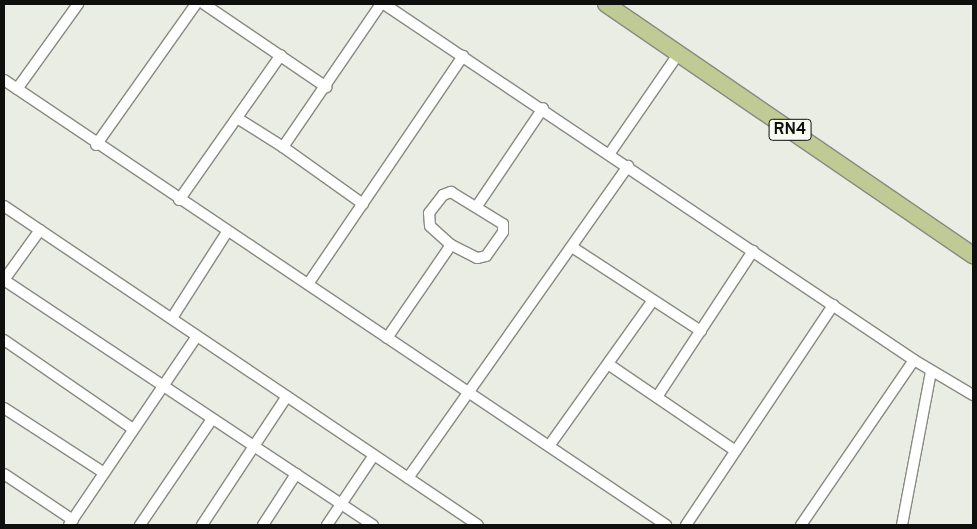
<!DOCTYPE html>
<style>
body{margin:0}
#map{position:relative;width:977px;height:529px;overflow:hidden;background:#eaede4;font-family:Overpass,sans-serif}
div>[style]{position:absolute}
.roads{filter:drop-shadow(1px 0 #888a82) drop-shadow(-1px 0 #888a82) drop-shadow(0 1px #888a82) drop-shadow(0 -1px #888a82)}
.street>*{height:10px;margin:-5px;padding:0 5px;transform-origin:5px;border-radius:5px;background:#fff}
.primary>*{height:16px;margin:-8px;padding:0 8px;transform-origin:8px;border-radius:8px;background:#bfca94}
span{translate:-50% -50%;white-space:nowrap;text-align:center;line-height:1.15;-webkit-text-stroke:4px #f7faf1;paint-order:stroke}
.shield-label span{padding:1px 4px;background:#f7faf1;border:1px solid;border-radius:4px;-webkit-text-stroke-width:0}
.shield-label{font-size:16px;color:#0f100d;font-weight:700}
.frame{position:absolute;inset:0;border:5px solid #0f100d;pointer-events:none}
</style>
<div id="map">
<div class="roads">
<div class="street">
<i style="left:204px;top:4px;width:148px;rotate:34.2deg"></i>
<i style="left:384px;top:4px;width:638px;rotate:33.89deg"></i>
<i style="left:914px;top:360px;width:69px;rotate:30.7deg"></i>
<i style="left:4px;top:80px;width:798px;rotate:33.91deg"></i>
<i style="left:17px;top:89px;width:105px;rotate:-54.3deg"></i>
<i style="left:237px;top:118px;width:54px;rotate:32.2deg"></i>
<i style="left:96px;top:145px;width:173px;rotate:-54.7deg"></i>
<i style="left:610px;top:153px;width:121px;rotate:-55.4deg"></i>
<i style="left:451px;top:192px;width:61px;rotate:31.6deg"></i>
<i style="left:503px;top:224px;width:8px;rotate:90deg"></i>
<i style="left:503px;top:232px;width:29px;rotate:125deg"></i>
<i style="left:486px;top:256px;width:9px;rotate:167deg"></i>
<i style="left:477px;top:258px;width:29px;rotate:-153deg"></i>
<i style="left:451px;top:245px;width:28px;rotate:-138deg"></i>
<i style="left:430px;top:226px;width:13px;rotate:-94deg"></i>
<i style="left:429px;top:213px;width:23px;rotate:-52deg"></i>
<i style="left:443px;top:195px;width:9px;rotate:-21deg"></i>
<i style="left:179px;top:200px;width:177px;rotate:-54.9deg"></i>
<i style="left:363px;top:204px;width:98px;rotate:-144.5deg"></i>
<i style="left:283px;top:147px;width:173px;rotate:-55.6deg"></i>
<i style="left:4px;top:206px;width:571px;rotate:33.94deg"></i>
<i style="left:477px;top:206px;width:118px;rotate:-56deg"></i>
<i style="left:40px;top:230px;width:62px;rotate:125.8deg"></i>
<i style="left:4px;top:280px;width:443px;rotate:33.6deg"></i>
<i style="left:572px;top:247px;width:154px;rotate:33.1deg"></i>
<i style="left:308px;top:284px;width:276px;rotate:-55.8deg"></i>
<i style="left:172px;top:318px;width:102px;rotate:-57.4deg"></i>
<i style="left:387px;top:338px;width:113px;rotate:-55.5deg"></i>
<i style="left:4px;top:340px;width:157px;rotate:34.6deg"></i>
<i style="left:608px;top:364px;width:153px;rotate:34.3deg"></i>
<i style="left:657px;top:397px;width:175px;rotate:-56.7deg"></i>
<i style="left:4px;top:408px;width:119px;rotate:33deg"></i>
<i style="left:549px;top:446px;width:179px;rotate:-54.5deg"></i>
<i style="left:4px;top:474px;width:83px;rotate:33.7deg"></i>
<i style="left:408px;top:478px;width:382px;rotate:-54.8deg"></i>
<i style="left:69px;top:525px;width:228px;rotate:-55.9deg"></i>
<i style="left:140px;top:525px;width:128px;rotate:-55.8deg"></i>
<i style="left:202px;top:525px;width:154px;rotate:-56.6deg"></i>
<i style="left:263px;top:525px;width:61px;rotate:-57.1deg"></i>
<i style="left:327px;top:525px;width:84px;rotate:-56.1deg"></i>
<i style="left:686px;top:525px;width:265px;rotate:-56.2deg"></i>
<i style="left:801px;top:525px;width:200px;rotate:-55.6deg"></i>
<i style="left:902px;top:525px;width:157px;rotate:-79.3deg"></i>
</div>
<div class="primary">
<i style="left:606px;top:4px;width:445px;rotate:34.4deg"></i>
</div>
</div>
<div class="shield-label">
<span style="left:790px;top:130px">RN4</span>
</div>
<div class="frame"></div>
</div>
